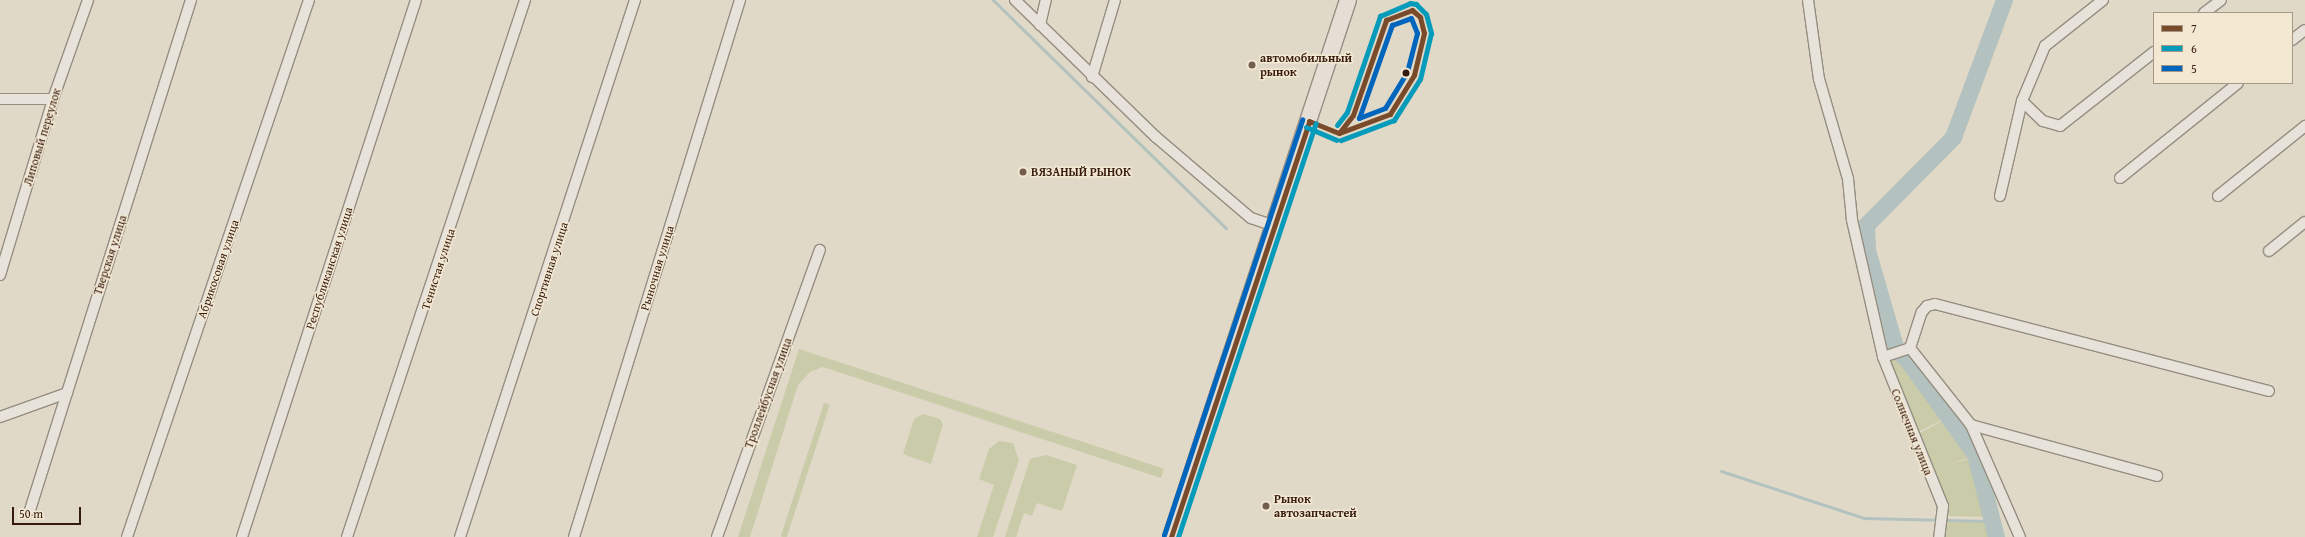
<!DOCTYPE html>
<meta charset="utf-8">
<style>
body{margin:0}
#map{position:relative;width:2305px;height:537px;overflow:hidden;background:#e1d9c7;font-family:"Gentium Book Plus",serif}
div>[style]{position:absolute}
.green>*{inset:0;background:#cacba9;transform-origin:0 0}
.stream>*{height:3px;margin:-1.5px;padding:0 1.5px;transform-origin:1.5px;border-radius:1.5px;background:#b3c2bf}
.river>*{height:17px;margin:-8.5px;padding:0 8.5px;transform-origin:8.5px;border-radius:8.5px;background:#b3c2bf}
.roads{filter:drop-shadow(1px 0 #958d81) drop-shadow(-1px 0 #958d81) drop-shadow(0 1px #958d81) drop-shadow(0 -1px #958d81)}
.minor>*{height:10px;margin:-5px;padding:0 5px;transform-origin:5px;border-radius:5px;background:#e8e3da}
.primary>*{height:16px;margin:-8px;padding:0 8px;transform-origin:8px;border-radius:8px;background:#e4ded4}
.bus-1>*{height:5px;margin:-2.5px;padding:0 2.5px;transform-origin:2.5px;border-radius:2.5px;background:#7a4b2a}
.bus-2>*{height:5px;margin:-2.5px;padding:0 2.5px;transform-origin:2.5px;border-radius:2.5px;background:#069bbb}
.bus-3>*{height:5px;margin:-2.5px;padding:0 2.5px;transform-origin:2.5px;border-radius:2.5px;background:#0065bd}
.dots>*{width:11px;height:11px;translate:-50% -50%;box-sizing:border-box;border:2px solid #f3e9d3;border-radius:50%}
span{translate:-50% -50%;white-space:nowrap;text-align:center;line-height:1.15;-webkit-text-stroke:3px #f3e9d3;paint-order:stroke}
.poi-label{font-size:12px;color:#371a0f;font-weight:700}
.left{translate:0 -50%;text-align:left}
.street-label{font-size:12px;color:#371a0f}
.legend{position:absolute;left:2153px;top:12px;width:140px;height:72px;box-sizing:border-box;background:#f3e9d3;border:1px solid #a89685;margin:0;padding:5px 7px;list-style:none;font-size:12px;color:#371a0f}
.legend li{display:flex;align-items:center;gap:8px;height:20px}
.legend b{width:20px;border:1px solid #a89685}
.scale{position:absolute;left:12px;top:507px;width:69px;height:18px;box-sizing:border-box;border:2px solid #371a0f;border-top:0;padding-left:5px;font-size:12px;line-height:14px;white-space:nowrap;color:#371a0f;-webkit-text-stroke:3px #f3e9d3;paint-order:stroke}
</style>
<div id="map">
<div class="green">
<i style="clip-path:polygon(799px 349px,1114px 452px,1164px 469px,1161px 478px,823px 367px,810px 372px,798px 385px,750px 537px,738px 537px)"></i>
<i style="clip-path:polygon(1900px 355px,1946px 418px,1916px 433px,1886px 358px)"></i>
<i style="left:824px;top:403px;width:6px;height:140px;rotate:18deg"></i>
<i style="clip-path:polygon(923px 414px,940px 419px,943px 424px,931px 464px,903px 454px,914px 419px)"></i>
<i style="clip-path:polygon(1946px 419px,1972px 457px,1943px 466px,1972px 458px,1986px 517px,1947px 516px,1934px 469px,1916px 435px)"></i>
<i style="clip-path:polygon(999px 441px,1013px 443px,1019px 460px,993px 537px,977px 537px,994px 485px,979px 479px,989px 449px)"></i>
<i style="clip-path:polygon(1046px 455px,1077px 465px,1062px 511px,1037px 503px,1032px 516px,1024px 513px,1016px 537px,1005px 537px,1030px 459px)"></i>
<i style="clip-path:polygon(1945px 521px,1989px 522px,1993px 537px,1942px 537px)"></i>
</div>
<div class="stream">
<i style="left:993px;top:0;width:326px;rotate:44.4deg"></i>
<i style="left:1721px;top:471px;width:151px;rotate:18.2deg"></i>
<i style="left:1864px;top:518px;width:126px;rotate:1.4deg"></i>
</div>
<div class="river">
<i style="left:1996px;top:537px;width:86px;rotate:-104.2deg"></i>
<i style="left:1975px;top:454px;width:118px;rotate:-125.7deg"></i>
<i style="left:1906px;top:358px;width:13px;rotate:-141deg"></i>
<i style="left:1896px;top:350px;width:104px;rotate:-106.2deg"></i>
<i style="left:1867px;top:250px;width:25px;rotate:-92deg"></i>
<i style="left:1866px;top:225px;width:124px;rotate:-45.3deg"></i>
<i style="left:1953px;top:137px;width:146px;rotate:-69.6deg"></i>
</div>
<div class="roads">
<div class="minor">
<i style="left:1015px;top:0;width:197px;rotate:44.2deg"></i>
<i style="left:1156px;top:137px;width:125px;rotate:40.5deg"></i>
<i style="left:1251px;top:218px;width:24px;rotate:19deg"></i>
<i style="left:1808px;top:0;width:80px;rotate:82.1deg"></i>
<i style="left:1819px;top:79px;width:104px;rotate:73.8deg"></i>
<i style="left:1848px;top:179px;width:41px;rotate:84.4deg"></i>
<i style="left:1852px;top:220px;width:140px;rotate:77.2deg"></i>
<i style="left:1883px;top:357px;width:161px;rotate:68.1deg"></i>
<i style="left:1943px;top:506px;width:31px;rotate:97deg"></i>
<i style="left:2204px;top:13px;width:21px;rotate:-37deg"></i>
<i style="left:1040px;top:25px;width:26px;rotate:-77deg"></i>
<i style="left:2292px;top:40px;width:16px;rotate:-38deg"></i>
<i style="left:1092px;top:77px;width:80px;rotate:-73.4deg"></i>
<i style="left:0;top:99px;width:53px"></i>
<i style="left:2022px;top:101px;width:29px;rotate:44deg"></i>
<i style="left:2043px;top:121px;width:18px;rotate:16deg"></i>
<i style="left:2060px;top:126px;width:120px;rotate:-38.2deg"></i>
<i style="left:2120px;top:178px;width:151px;rotate:-38.8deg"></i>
<i style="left:2000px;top:196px;width:98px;rotate:-77deg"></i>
<i style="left:2022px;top:101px;width:60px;rotate:-67.3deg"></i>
<i style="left:2045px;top:46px;width:74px;rotate:-38.4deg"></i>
<i style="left:2218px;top:196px;width:112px;rotate:-38.8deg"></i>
<i style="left:2269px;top:251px;width:46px;rotate:-38.9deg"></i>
<i style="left:0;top:275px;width:184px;rotate:-73.2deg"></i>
<i style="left:53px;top:99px;width:105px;rotate:-70.5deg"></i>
<i style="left:1910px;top:348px;width:38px;rotate:-72deg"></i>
<i style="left:1922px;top:312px;width:8px;rotate:-50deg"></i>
<i style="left:1927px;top:306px;width:8px;rotate:-14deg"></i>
<i style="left:1935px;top:304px;width:345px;rotate:14.6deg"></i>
<i style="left:1910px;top:348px;width:98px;rotate:51.6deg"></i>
<i style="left:1971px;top:425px;width:193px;rotate:15.3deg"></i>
<i style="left:1883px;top:357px;width:28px;rotate:-18deg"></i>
<i style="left:0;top:417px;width:71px;rotate:-19.7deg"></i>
<i style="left:1971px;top:425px;width:122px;rotate:66.4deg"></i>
<i style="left:30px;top:510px;width:535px;rotate:-72.48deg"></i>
<i style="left:127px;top:537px;width:567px;rotate:-71.28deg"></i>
<i style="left:242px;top:537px;width:564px;rotate:-72.05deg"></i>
<i style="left:347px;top:537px;width:566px;rotate:-71.66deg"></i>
<i style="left:460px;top:537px;width:565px;rotate:-71.95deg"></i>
<i style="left:574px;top:537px;width:562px;rotate:-72.82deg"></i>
<i style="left:717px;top:537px;width:305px;rotate:-70.3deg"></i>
</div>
<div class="primary">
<i style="left:1171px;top:537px;width:565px;rotate:-71.76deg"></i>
</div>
</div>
<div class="bus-1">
<i style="left:1412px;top:10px;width:11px;rotate:41deg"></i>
<i style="left:1420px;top:17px;width:16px;rotate:76deg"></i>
<i style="left:1424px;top:33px;width:43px;rotate:103.4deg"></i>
<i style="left:1414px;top:75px;width:46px;rotate:121.6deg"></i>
<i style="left:1390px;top:114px;width:54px;rotate:159.6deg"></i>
<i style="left:1339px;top:133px;width:23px;rotate:-52deg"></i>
<i style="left:1353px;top:115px;width:101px;rotate:-70.8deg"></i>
<i style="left:1386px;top:20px;width:28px;rotate:-21deg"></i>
<i style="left:1309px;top:121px;width:32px;rotate:22deg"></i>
<i style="left:1171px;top:537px;width:438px;rotate:-71.6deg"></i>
</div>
<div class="bus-2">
<i style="left:1337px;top:125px;width:16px;rotate:-52deg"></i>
<i style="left:1347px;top:112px;width:102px;rotate:-71deg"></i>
<i style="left:1380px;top:16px;width:33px;rotate:-23deg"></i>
<i style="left:1410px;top:3px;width:6px;rotate:9deg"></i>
<i style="left:1416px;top:4px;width:14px;rotate:45deg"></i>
<i style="left:1426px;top:14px;width:20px;rotate:75deg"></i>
<i style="left:1431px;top:33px;width:47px;rotate:103.4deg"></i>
<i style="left:1420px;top:79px;width:49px;rotate:122.4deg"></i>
<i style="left:1394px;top:120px;width:57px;rotate:159.3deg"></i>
<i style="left:1306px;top:127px;width:33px;rotate:23deg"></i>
<i style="left:1178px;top:537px;width:436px;rotate:-71.6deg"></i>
</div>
<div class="bus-3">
<i style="left:1411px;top:18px;width:16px;rotate:68deg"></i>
<i style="left:1417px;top:33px;width:40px;rotate:104.4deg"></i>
<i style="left:1407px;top:72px;width:42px;rotate:121.4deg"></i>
<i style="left:1385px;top:108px;width:28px;rotate:159deg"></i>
<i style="left:1359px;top:118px;width:99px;rotate:-70.5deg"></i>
<i style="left:1392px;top:25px;width:20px;rotate:-20deg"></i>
<i style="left:1164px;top:535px;width:438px;rotate:-71.6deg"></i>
</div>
<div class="dots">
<i style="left:1252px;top:65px;background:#725d4f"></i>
<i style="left:1406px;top:73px;background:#371a0f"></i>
<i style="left:1023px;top:172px;background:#725d4f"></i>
<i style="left:1266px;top:506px;background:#725d4f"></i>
</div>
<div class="poi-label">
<span class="left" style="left:1260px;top:65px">автомобильный<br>рынок</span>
<span class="left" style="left:1031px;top:172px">ВЯЗАНЫЙ РЫНОК</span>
<span class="left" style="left:1274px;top:506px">Рынок<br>автозапчастей</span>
</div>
<div class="street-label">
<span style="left:42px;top:137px;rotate:-73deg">Липовый переулок</span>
<span style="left:110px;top:255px;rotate:-72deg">Тверская улица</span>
<span style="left:329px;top:268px;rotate:-72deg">Республиканская улица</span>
<span style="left:657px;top:268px;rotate:-73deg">Рыночная улица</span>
<span style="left:218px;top:269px;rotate:-71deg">Абрикосовая улица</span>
<span style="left:438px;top:269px;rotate:-72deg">Тенистая улица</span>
<span style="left:549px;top:269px;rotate:-72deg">Спортивная улица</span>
<span style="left:768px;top:393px;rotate:-70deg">Троллейбусная улица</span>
<span style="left:1912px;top:432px;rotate:68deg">Солнечная улица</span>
</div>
<ul class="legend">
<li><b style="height:5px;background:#7a4b2a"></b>7</li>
<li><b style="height:5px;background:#069bbb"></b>6</li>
<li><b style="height:5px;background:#0065bd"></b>5</li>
</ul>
<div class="scale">50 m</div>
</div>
